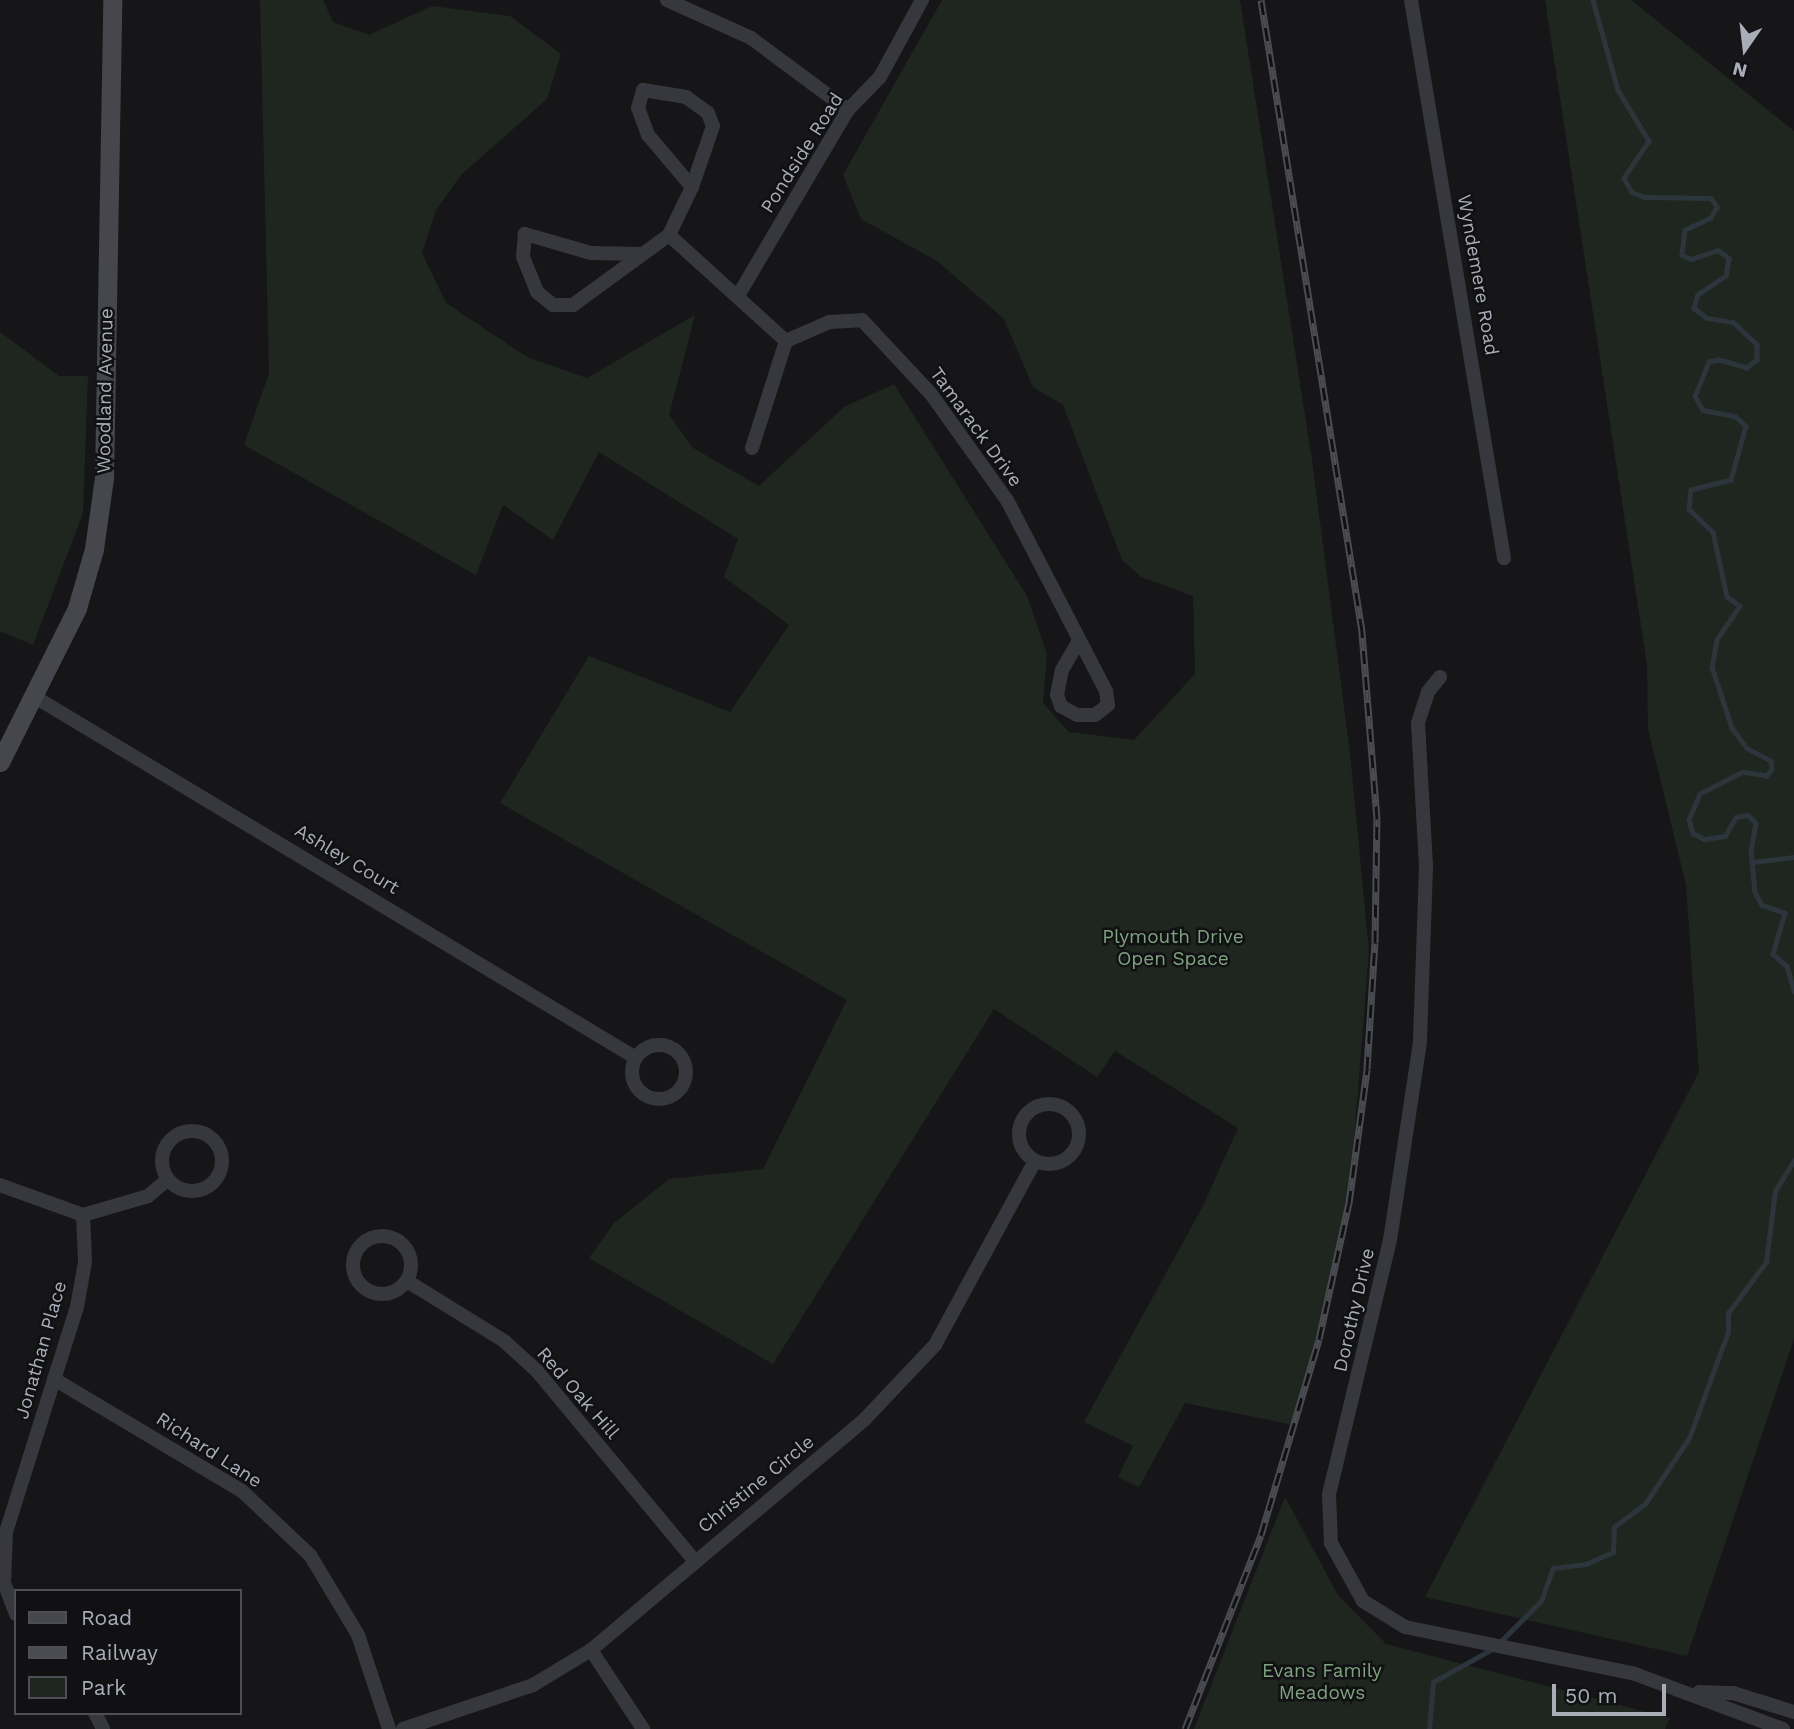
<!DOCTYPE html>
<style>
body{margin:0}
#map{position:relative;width:1794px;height:1729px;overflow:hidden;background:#161618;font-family:"Work Sans",sans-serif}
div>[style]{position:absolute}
.green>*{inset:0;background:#1e261f}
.stream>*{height:4.5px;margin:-2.25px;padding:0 2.25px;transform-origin:2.25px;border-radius:2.25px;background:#2c353c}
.street>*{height:14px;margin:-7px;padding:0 7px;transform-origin:7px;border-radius:7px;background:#37383d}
.street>.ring{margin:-7px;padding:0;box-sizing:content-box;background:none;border:14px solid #37383d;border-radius:50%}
.secondary>*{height:19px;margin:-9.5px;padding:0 9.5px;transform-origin:9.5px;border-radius:9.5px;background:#45474d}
.rail>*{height:7px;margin-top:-3.5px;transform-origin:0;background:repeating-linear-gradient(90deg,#111113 0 13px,#4a4c52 0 26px);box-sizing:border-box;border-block:2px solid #4a4c52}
span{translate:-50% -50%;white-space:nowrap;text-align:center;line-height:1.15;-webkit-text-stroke:5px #111113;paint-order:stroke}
.street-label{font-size:19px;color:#a8adb8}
.park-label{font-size:19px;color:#7fa381}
.legend{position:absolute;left:14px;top:1589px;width:228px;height:126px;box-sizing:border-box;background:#111113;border:2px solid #4d4f55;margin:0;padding:9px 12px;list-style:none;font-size:21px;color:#a8adb8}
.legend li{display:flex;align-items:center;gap:14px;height:35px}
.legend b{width:35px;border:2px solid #4d4f55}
.north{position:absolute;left:1710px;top:14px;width:70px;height:70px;-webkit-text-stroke:5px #111113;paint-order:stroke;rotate:194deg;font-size:19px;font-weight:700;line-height:28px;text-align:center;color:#a8adb8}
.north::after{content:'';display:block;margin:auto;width:24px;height:32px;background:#a8adb8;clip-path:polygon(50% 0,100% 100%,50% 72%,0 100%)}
.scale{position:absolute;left:1552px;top:1684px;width:114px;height:32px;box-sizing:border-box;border:4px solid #a8adb8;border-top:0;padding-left:9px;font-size:21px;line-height:24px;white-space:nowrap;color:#a8adb8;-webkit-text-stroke:5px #111113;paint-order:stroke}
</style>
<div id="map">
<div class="green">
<i style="clip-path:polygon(260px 0,323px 0,333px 22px,369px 35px,432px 6px,510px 16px,561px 54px,547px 99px,461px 175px,436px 210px,422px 253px,446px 303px,527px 357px,587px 378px,695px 315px,669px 415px,693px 448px,759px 486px,844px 407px,894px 384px,1027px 596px,1047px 654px,1043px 703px,1069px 732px,1134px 740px,1195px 674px,1193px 596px,1141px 577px,1122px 560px,1063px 405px,1033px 387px,1004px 319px,937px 261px,861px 219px,843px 175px,942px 0,1240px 0,1312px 460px,1350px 753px,1369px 951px,1349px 1203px,1294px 1425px,1185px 1403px,1139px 1487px,1118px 1477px,1133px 1446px,1084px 1422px,1203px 1206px,1238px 1128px,1115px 1051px,1097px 1077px,994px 1009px,773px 1364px,589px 1258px,614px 1223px,669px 1179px,763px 1169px,847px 1000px,500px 803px,589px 656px,730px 712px,789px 625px,724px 577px,738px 539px,599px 452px,553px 540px,503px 505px,476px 575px,244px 445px,269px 373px)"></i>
<i style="clip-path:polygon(1545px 0,1631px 0,1794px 131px,1794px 1339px,1687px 1656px,1425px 1597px,1699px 1072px,1686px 885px,1648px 729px,1647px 665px)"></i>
<i style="clip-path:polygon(0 332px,59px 376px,88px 376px,83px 513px,33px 645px,0 631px)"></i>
<i style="clip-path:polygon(1285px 1497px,1338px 1595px,1386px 1644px,1670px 1718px,1665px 1729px,1194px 1729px)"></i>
</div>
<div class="stream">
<i style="left:1593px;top:0;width:93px;rotate:74.5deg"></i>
<i style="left:1618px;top:90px;width:60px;rotate:58.7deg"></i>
<i style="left:1649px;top:141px;width:45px;rotate:124deg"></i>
<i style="left:1624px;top:178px;width:16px;rotate:60deg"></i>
<i style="left:1632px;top:192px;width:13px;rotate:23deg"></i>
<i style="left:1644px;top:197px;width:67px;rotate:0.9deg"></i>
<i style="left:1711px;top:198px;width:11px;rotate:56deg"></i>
<i style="left:1717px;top:207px;width:13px;rotate:119deg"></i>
<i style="left:1711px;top:218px;width:29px;rotate:155deg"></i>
<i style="left:1685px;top:230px;width:25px;rotate:97deg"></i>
<i style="left:1682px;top:255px;width:10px;rotate:24deg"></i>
<i style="left:1691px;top:259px;width:28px;rotate:-18deg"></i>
<i style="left:1718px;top:250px;width:14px;rotate:36deg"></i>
<i style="left:1729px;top:258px;width:18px;rotate:99deg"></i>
<i style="left:1726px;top:276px;width:34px;rotate:146deg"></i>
<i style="left:1698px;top:295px;width:14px;rotate:107deg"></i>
<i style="left:1694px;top:308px;width:16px;rotate:38deg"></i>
<i style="left:1707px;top:318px;width:26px;rotate:9deg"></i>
<i style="left:1733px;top:322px;width:33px;rotate:43deg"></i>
<i style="left:1757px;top:344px;width:16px;rotate:90deg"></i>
<i style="left:1757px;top:360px;width:13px;rotate:141deg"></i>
<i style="left:1747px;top:368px;width:29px;rotate:-164deg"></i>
<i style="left:1719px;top:360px;width:10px;rotate:169deg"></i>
<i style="left:1709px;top:362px;width:37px;rotate:112deg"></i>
<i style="left:1695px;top:396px;width:16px;rotate:60deg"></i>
<i style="left:1703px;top:410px;width:33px;rotate:11deg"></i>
<i style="left:1735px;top:416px;width:15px;rotate:42deg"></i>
<i style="left:1746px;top:426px;width:56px;rotate:105.5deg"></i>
<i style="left:1731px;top:480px;width:41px;rotate:166deg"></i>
<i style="left:1691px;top:490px;width:19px;rotate:96deg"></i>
<i style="left:1689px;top:509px;width:33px;rotate:44deg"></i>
<i style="left:1713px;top:532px;width:66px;rotate:77.7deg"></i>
<i style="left:1727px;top:596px;width:16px;rotate:38deg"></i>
<i style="left:1740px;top:606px;width:41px;rotate:124.1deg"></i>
<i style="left:1717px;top:640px;width:27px;rotate:100deg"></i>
<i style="left:1712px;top:667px;width:64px;rotate:71.8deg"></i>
<i style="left:1732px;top:728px;width:25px;rotate:53deg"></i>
<i style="left:1747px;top:748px;width:27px;rotate:28deg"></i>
<i style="left:1771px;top:761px;width:8px;rotate:83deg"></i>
<i style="left:1772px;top:769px;width:9px;rotate:126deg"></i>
<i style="left:1767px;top:776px;width:24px;rotate:-171deg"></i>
<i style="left:1743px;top:772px;width:48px;rotate:152.9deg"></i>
<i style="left:1700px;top:794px;width:28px;rotate:113deg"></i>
<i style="left:1689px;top:820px;width:14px;rotate:73deg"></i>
<i style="left:1693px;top:833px;width:13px;rotate:29deg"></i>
<i style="left:1704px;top:839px;width:21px;rotate:-8deg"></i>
<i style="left:1725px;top:836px;width:22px;rotate:-60deg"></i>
<i style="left:1736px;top:817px;width:12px;rotate:-9deg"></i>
<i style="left:1748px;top:815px;width:11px;rotate:45deg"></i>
<i style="left:1756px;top:823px;width:28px;rotate:100deg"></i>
<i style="left:1751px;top:851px;width:41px;rotate:84.4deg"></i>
<i style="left:1755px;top:892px;width:15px;rotate:62deg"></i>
<i style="left:1762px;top:905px;width:24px;rotate:19deg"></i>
<i style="left:1785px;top:913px;width:43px;rotate:106.3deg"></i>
<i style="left:1773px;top:954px;width:18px;rotate:41deg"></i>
<i style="left:1787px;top:966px;width:26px;rotate:74deg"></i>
<i style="left:1753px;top:862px;width:41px;rotate:-7deg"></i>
<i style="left:1500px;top:1642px;width:58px;rotate:-45deg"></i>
<i style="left:1541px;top:1601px;width:35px;rotate:-70deg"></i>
<i style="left:1553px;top:1568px;width:33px;rotate:-7deg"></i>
<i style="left:1586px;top:1564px;width:30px;rotate:-24deg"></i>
<i style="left:1613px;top:1552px;width:25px;rotate:-88deg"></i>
<i style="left:1614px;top:1527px;width:39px;rotate:-37deg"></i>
<i style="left:1645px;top:1504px;width:79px;rotate:-56.3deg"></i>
<i style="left:1689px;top:1438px;width:113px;rotate:-69.8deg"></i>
<i style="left:1728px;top:1332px;width:19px;rotate:-90deg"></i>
<i style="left:1728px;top:1313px;width:64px;rotate:-53.3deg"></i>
<i style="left:1766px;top:1262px;width:72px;rotate:-82.8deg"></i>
<i style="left:1775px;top:1191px;width:36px;rotate:-58deg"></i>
<i style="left:1429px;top:1729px;width:47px;rotate:-85.1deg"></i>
<i style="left:1433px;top:1682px;width:70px;rotate:-29.1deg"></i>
</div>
<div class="street">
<i style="left:667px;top:0;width:92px;rotate:24.3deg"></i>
<i style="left:751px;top:38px;width:121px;rotate:36.6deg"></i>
<i style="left:1411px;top:0;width:566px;rotate:80.54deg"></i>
<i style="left:692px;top:187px;width:68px;rotate:-130.2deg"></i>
<i style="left:648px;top:135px;width:29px;rotate:-110deg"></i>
<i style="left:638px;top:108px;width:19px;rotate:-74deg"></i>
<i style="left:643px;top:90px;width:44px;rotate:9.2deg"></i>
<i style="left:686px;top:97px;width:27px;rotate:36deg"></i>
<i style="left:708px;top:113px;width:14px;rotate:69deg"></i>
<i style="left:713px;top:126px;width:65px;rotate:109deg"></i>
<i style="left:692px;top:187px;width:53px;rotate:115.6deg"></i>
<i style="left:669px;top:235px;width:158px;rotate:42.2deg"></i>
<i style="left:640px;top:254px;width:49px;rotate:-178.8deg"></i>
<i style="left:591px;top:253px;width:69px;rotate:-163.9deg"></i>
<i style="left:525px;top:234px;width:23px;rotate:95deg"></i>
<i style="left:523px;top:257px;width:38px;rotate:68deg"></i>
<i style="left:537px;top:292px;width:21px;rotate:39deg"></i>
<i style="left:553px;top:305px;width:20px"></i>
<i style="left:573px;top:305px;width:119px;rotate:-36.1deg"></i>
<i style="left:739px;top:294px;width:214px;rotate:-59.4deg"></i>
<i style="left:848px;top:110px;width:46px;rotate:-45.9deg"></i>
<i style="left:880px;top:77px;width:88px;rotate:-61.4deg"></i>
<i style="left:752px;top:448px;width:112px;rotate:-72.4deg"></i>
<i style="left:786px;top:341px;width:47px;rotate:-23.8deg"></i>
<i style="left:829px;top:322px;width:33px;rotate:-3deg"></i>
<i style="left:862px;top:320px;width:101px;rotate:47deg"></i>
<i style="left:931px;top:394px;width:130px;rotate:54.4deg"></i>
<i style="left:1007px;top:500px;width:215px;rotate:62.6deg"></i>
<i style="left:1106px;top:691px;width:14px;rotate:82deg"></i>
<i style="left:1108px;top:705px;width:16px;rotate:142deg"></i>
<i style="left:1095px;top:715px;width:18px;rotate:180deg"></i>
<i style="left:1077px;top:715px;width:18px;rotate:-151deg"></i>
<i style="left:1061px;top:706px;width:12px;rotate:-110deg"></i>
<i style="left:1057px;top:695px;width:25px;rotate:-79deg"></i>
<i style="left:1062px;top:670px;width:32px;rotate:-60deg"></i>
<i style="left:1440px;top:677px;width:19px;rotate:129deg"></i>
<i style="left:1428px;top:692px;width:33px;rotate:108deg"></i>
<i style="left:1418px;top:723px;width:145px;rotate:86.8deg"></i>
<i style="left:1426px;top:868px;width:174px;rotate:92deg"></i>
<i style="left:1420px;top:1042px;width:200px;rotate:98.6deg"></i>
<i style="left:1390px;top:1240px;width:261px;rotate:103.5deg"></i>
<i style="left:1329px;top:1494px;width:49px;rotate:87.7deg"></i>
<i style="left:1331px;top:1543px;width:66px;rotate:61.1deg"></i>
<i style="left:1363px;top:1601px;width:49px;rotate:31.8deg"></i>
<i style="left:1405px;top:1627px;width:235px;rotate:11.5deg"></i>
<i style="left:1635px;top:1674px;width:158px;rotate:20.4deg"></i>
<i style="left:35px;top:697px;width:701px;rotate:30.99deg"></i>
<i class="ring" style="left:632px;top:1045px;width:40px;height:40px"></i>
<i class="ring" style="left:1019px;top:1104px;width:46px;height:46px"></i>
<i class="ring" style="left:162px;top:1131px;width:46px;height:46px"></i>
<i style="left:0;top:1185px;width:88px;rotate:19.9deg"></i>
<i style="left:83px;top:1215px;width:68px;rotate:-16.3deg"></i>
<i style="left:148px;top:1196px;width:26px;rotate:-40deg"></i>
<i class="ring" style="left:353px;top:1236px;width:44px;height:44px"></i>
<i style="left:407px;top:1281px;width:114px;rotate:31.7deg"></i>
<i style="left:504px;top:1341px;width:45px;rotate:42.3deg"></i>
<i style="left:537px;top:1371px;width:246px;rotate:50.3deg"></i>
<i style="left:54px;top:1379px;width:219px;rotate:30.8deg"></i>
<i style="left:242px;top:1491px;width:93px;rotate:43.3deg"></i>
<i style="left:310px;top:1555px;width:93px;rotate:59deg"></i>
<i style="left:358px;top:1635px;width:99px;rotate:71.7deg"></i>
<i style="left:16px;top:1614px;width:34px;rotate:-111deg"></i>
<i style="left:4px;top:1582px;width:50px;rotate:-87.7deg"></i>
<i style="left:6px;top:1532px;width:236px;rotate:-72.5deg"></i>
<i style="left:77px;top:1307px;width:46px;rotate:-79.9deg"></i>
<i style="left:85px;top:1262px;width:47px;rotate:-92.4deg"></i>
<i style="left:591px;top:1650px;width:95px;rotate:56.6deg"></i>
<i style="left:1699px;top:1692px;width:34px;rotate:2deg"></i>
<i style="left:1733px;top:1693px;width:64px;rotate:17.3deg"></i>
<i style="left:95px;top:1713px;width:18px;rotate:63deg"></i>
<i style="left:403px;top:1729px;width:137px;rotate:-18.7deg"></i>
<i style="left:533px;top:1685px;width:68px;rotate:-31.1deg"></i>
<i style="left:591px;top:1650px;width:358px;rotate:-40.1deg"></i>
<i style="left:865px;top:1419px;width:102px;rotate:-46.6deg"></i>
<i style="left:935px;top:1345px;width:209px;rotate:-61.5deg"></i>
</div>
<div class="secondary">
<i style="left:0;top:762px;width:172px;rotate:-63.4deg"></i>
<i style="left:77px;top:608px;width:61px;rotate:-73.9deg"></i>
<i style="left:94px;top:549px;width:72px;rotate:-82deg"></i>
<i style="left:104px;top:478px;width:478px;rotate:-89deg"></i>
</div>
<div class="rail">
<i style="left:1185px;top:1729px;width:208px;rotate:-68.6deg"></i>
<i style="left:1261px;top:1535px;width:204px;rotate:-73.5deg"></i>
<i style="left:1319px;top:1339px;width:139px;rotate:-77.6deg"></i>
<i style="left:1349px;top:1203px;width:135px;rotate:-82.3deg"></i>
<i style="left:1367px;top:1069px;width:126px;rotate:-86.4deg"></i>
<i style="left:1375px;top:943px;width:124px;rotate:-89.1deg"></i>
<i style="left:1377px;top:819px;width:189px;rotate:-94.6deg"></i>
<i style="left:1362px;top:631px;width:639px;rotate:-99.09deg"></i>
</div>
<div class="street-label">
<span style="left:802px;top:153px;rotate:-58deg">Pondside Road</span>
<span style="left:1478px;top:275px;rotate:80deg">Wyndemere Road</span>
<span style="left:105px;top:391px;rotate:-89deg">Woodland Avenue</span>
<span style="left:976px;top:427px;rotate:54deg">Tamarack Drive</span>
<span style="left:347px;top:859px;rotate:31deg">Ashley Court</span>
<span style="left:1354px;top:1310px;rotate:-77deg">Dorothy Drive</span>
<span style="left:41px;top:1350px;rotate:-74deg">Jonathan Place</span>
<span style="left:578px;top:1393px;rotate:49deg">Red Oak Hill</span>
<span style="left:209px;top:1450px;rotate:33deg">Richard Lane</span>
<span style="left:756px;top:1484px;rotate:-39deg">Christine Circle</span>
</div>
<div class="park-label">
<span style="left:1173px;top:948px">Plymouth Drive<br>Open Space</span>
<span style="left:1322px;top:1682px">Evans Family<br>Meadows</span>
</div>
<ul class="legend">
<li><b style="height:9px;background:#45474d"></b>Road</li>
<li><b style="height:9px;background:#4a4c52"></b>Railway</li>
<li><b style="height:19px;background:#1e261f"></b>Park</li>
</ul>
<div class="north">N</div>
<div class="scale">50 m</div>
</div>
